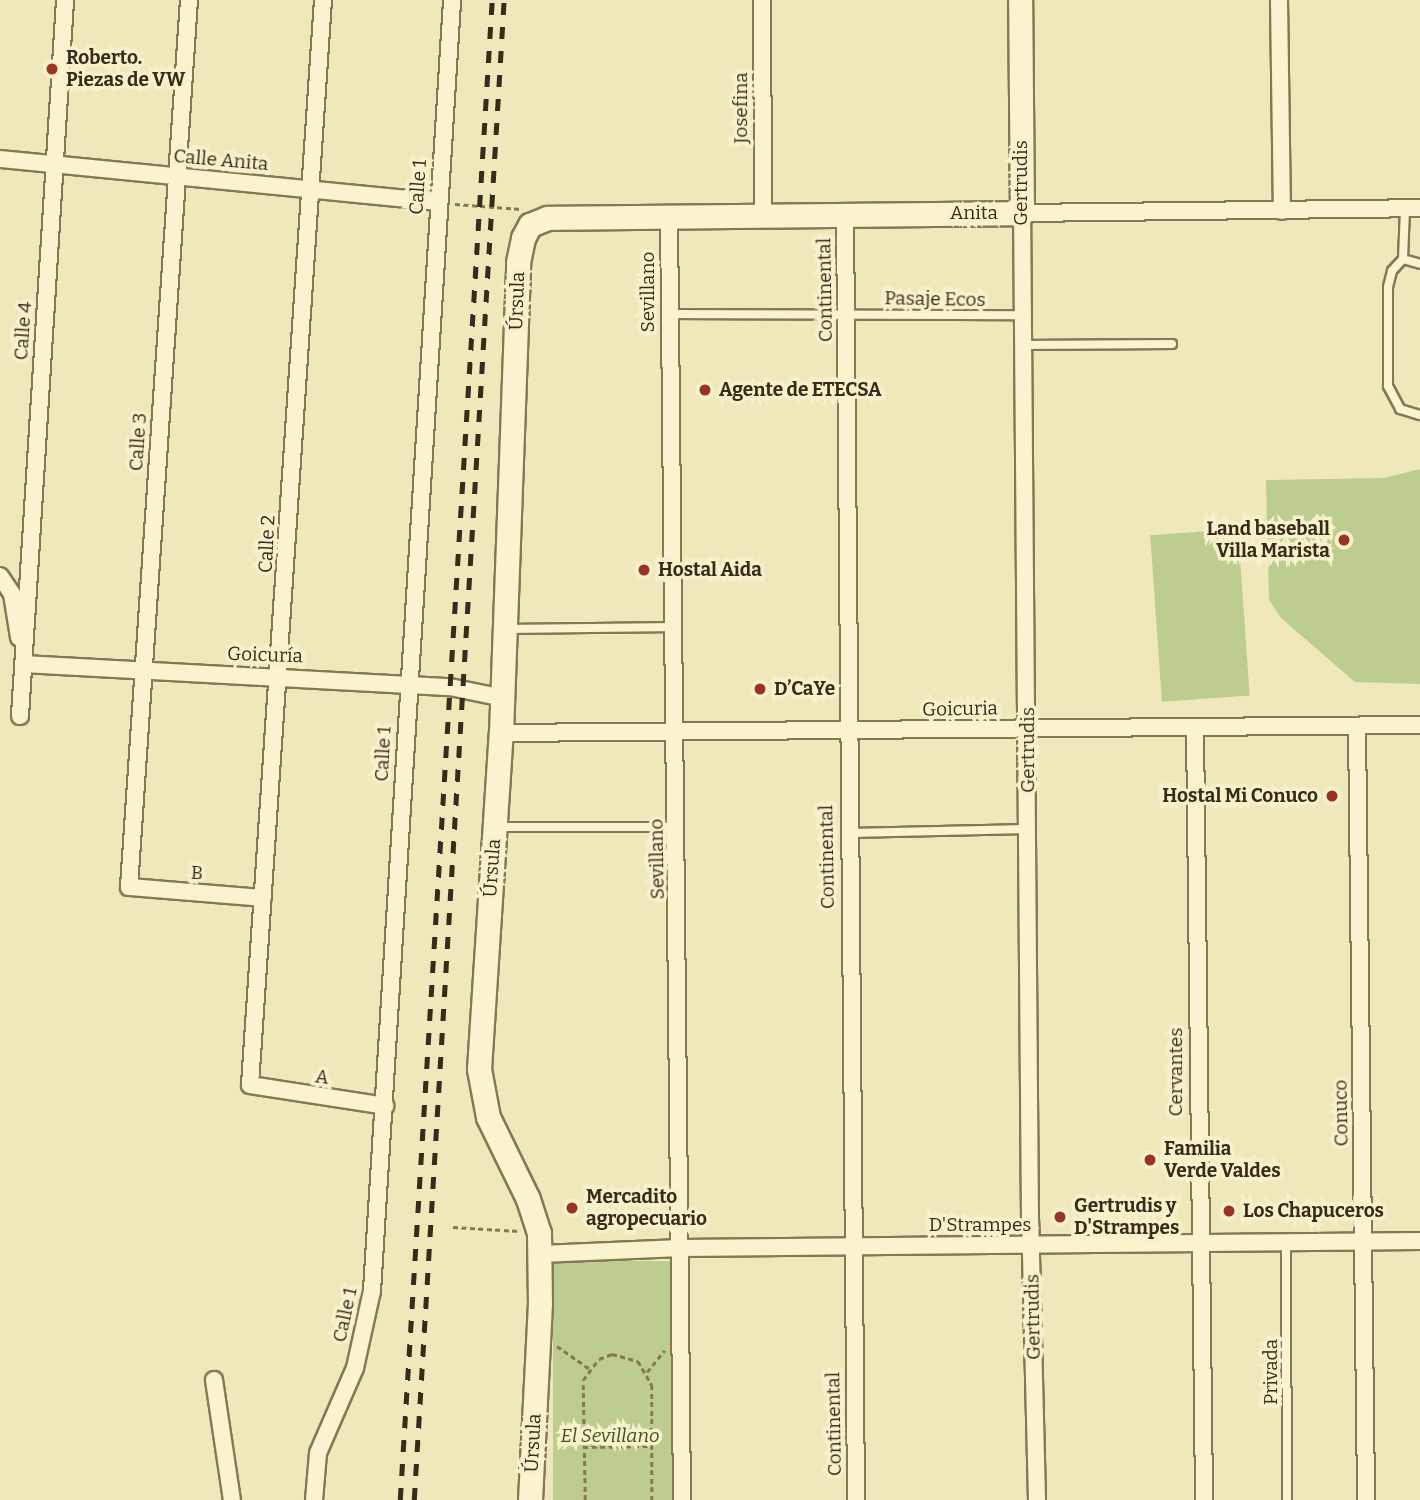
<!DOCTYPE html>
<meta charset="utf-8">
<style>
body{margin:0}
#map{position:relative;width:1420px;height:1500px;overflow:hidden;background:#efe8bb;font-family:Bitter,serif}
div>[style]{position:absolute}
.green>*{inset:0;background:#bdcd8f;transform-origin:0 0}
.path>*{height:2.5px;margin-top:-1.25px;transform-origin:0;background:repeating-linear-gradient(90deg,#877754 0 5px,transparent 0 8.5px)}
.roads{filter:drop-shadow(2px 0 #877754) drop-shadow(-2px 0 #877754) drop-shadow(0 2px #877754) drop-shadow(0 -2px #877754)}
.lane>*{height:8px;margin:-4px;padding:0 4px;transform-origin:4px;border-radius:4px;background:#faf4ce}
.street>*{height:16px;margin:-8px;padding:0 8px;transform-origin:8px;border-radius:8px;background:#faf4ce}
.secondary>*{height:23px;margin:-11.5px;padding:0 11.5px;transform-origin:11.5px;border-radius:11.5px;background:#faf4ce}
.rail>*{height:4.5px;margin-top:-2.25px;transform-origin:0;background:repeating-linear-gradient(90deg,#352c1a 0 12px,transparent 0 24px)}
.dots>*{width:19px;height:19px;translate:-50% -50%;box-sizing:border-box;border:4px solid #f7f1cb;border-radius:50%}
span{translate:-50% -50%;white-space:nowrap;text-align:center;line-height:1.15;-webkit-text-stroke:7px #f7f1cb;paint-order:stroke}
.poi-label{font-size:19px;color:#352c1a;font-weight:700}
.left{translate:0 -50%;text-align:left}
.right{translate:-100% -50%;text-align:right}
.street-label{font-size:19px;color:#352c1a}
.park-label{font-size:19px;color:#3e5320;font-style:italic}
</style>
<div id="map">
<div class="green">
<i style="clip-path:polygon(1420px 469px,1420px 684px,1355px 682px,1281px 618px,1269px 600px,1266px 480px,1384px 478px)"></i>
<i style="left:1238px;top:529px;width:167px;height:88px;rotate:86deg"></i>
<i style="left:675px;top:1261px;width:239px;height:122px;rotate:90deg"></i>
</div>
<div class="path">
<i style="left:455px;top:204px;width:66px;rotate:4.3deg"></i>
<i style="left:453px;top:1227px;width:66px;rotate:3.5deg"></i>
<i style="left:557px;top:1346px;width:39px;rotate:35deg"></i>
<i style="left:647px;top:1372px;width:28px;rotate:-51deg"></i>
<i style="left:583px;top:1429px;width:69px;rotate:0.8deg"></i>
<i style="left:583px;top:1447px;width:69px;rotate:-0.8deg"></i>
<i style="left:585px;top:1500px;width:120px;rotate:-91deg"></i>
<i style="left:583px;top:1380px;width:26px;rotate:-53deg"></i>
<i style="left:599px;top:1359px;width:14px;rotate:-21deg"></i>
<i style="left:612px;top:1354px;width:27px;rotate:15deg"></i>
<i style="left:638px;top:1361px;width:28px;rotate:60deg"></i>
<i style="left:652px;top:1385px;width:115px;rotate:90deg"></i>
</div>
<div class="roads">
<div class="lane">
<i style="left:1405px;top:209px;width:50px;rotate:92.3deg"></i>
<i style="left:1403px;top:259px;width:16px;rotate:133deg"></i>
<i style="left:1392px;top:271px;width:16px;rotate:104deg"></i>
<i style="left:1388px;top:287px;width:99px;rotate:90deg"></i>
<i style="left:1388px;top:386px;width:26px;rotate:62deg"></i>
<i style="left:1400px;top:409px;width:21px;rotate:17deg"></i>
<i style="left:1403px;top:259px;width:18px;rotate:16deg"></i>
<i style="left:669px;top:314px;width:353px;rotate:0.2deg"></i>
<i style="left:1023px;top:345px;width:149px;rotate:-0.4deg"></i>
<i style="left:509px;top:629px;width:165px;rotate:-0.7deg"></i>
<i style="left:498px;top:827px;width:179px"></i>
<i style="left:849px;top:833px;width:179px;rotate:-1.3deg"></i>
<i style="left:1286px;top:1243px;width:257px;rotate:89.8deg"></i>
</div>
<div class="street">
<i style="left:189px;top:0;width:889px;rotate:93.87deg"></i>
<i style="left:129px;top:887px;width:134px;rotate:4.7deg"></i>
<i style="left:323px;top:0;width:1087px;rotate:93.85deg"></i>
<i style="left:250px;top:1085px;width:137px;rotate:8.8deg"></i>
<i style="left:762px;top:0;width:216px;rotate:89.7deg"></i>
<i style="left:1279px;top:0;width:211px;rotate:89.2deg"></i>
<i style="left:0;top:159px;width:440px;rotate:5.6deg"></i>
<i style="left:845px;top:214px;width:1286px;rotate:89.51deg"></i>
<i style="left:669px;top:217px;width:1283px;rotate:89.42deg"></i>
<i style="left:0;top:576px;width:22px;rotate:56deg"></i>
<i style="left:12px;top:594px;width:44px;rotate:80.8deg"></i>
<i style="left:23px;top:664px;width:428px;rotate:3.1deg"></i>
<i style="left:450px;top:687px;width:54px;rotate:11.7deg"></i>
<i style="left:20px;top:716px;width:717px;rotate:-86.4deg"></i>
<i style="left:1357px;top:726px;width:774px;rotate:89.33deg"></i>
<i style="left:1195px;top:727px;width:773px;rotate:89.33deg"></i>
<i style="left:501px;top:733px;width:919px;rotate:-0.5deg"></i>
<i style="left:541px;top:1254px;width:140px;rotate:-2.5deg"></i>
<i style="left:681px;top:1248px;width:739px;rotate:-0.54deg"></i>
<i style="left:214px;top:1380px;width:121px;rotate:81.5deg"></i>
<i style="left:314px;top:1500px;width:47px;rotate:-85.1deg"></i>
<i style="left:318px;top:1453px;width:93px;rotate:-66.5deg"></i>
<i style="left:355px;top:1368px;width:79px;rotate:-77.6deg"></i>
<i style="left:372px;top:1291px;width:1293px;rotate:-86.45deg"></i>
<i style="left:1037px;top:1500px;width:279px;rotate:-91.4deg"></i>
<i style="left:1030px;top:1221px;width:1008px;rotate:-90.45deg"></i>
<i style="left:1022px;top:213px;width:398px;rotate:-0.7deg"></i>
</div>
<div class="secondary">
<i style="left:530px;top:1500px;width:196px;rotate:-87.1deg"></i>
<i style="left:540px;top:1304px;width:71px;rotate:-90.8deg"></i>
<i style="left:539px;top:1233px;width:36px;rotate:-108deg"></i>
<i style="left:528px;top:1199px;width:91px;rotate:-116deg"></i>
<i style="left:488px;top:1117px;width:49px;rotate:-100.6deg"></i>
<i style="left:479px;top:1069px;width:337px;rotate:-86.3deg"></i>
<i style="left:501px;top:733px;width:471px;rotate:-87.9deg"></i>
<i style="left:518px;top:262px;width:25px;rotate:-78deg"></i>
<i style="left:523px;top:238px;width:15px;rotate:-62deg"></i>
<i style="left:530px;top:225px;width:18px;rotate:-22deg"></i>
<i style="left:547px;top:218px;width:475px;rotate:-0.6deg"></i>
<i style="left:1022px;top:213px;width:213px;rotate:-90.5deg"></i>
</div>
</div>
<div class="rail">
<i style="left:400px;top:1500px;width:1503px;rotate:-86.49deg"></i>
<i style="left:414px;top:1500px;width:1503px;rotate:-86.57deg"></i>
</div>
<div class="dots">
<i style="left:52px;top:69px;background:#932"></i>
<i style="left:705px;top:390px;background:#932"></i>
<i style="left:1344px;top:540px;background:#932"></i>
<i style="left:644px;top:570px;background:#932"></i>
<i style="left:760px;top:689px;background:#932"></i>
<i style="left:1332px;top:796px;background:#932"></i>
<i style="left:1150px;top:1160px;background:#932"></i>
<i style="left:572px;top:1208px;background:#932"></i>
<i style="left:1229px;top:1211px;background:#932"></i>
<i style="left:1060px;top:1217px;background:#932"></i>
</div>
<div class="poi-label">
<span class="left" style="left:66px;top:69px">Roberto.<br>Piezas de VW</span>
<span class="left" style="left:719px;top:390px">Agente de ETECSA</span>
<span class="right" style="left:1330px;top:540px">Land baseball<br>Villa Marista</span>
<span class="left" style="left:658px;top:570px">Hostal Aida</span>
<span class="left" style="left:774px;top:689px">D’CaYe</span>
<span class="right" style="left:1318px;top:796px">Hostal Mi Conuco</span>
<span class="left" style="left:1164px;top:1160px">Familia<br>Verde Valdes</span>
<span class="left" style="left:586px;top:1208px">Mercadito<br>agropecuario</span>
<span class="left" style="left:1074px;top:1217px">Gertrudis y<br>D'Strampes</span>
<span class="left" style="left:1243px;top:1211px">Los Chapuceros</span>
</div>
<div class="street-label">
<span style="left:741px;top:108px;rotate:-90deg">Josefina</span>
<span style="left:221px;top:160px;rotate:5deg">Calle Anita</span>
<span style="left:1021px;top:183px;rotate:-90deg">Gertrudis</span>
<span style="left:418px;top:187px;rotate:-86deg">Calle 1</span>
<span style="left:974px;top:213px">Anita</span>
<span style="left:825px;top:290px;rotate:-91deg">Continental</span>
<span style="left:648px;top:292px;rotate:-90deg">Sevillano</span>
<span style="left:935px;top:299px;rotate:1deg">Pasaje Ecos</span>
<span style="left:517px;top:301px;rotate:-88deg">Úrsula</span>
<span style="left:23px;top:331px;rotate:-86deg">Calle 4</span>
<span style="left:138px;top:442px;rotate:-86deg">Calle 3</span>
<span style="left:267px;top:544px;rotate:-87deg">Calle 2</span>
<span style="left:265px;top:655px;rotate:2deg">Goicuría</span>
<span style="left:960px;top:709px;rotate:-1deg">Goicuria</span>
<span style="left:1028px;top:750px;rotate:-90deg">Gertrudis</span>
<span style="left:383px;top:754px;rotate:-87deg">Calle 1</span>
<span style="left:827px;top:857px;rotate:-91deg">Continental</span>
<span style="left:657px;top:859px;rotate:-91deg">Sevillano</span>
<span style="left:492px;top:868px;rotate:-86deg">Úrsula</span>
<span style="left:197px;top:873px;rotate:3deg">B</span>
<span style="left:1176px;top:1072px;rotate:-90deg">Cervantes</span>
<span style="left:322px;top:1077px;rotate:7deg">A</span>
<span style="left:1341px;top:1113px;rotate:-91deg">Conuco</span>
<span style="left:980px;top:1225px">D'Strampes</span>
<span style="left:345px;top:1315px;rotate:-78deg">Calle 1</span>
<span style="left:1033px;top:1317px;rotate:-91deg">Gertrudis</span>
<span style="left:1271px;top:1372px;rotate:-90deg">Privada</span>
<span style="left:834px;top:1424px;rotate:-91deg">Continental</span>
<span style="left:533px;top:1443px;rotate:-87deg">Úrsula</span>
</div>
<div class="park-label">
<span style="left:610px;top:1436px">El Sevillano</span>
</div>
</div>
